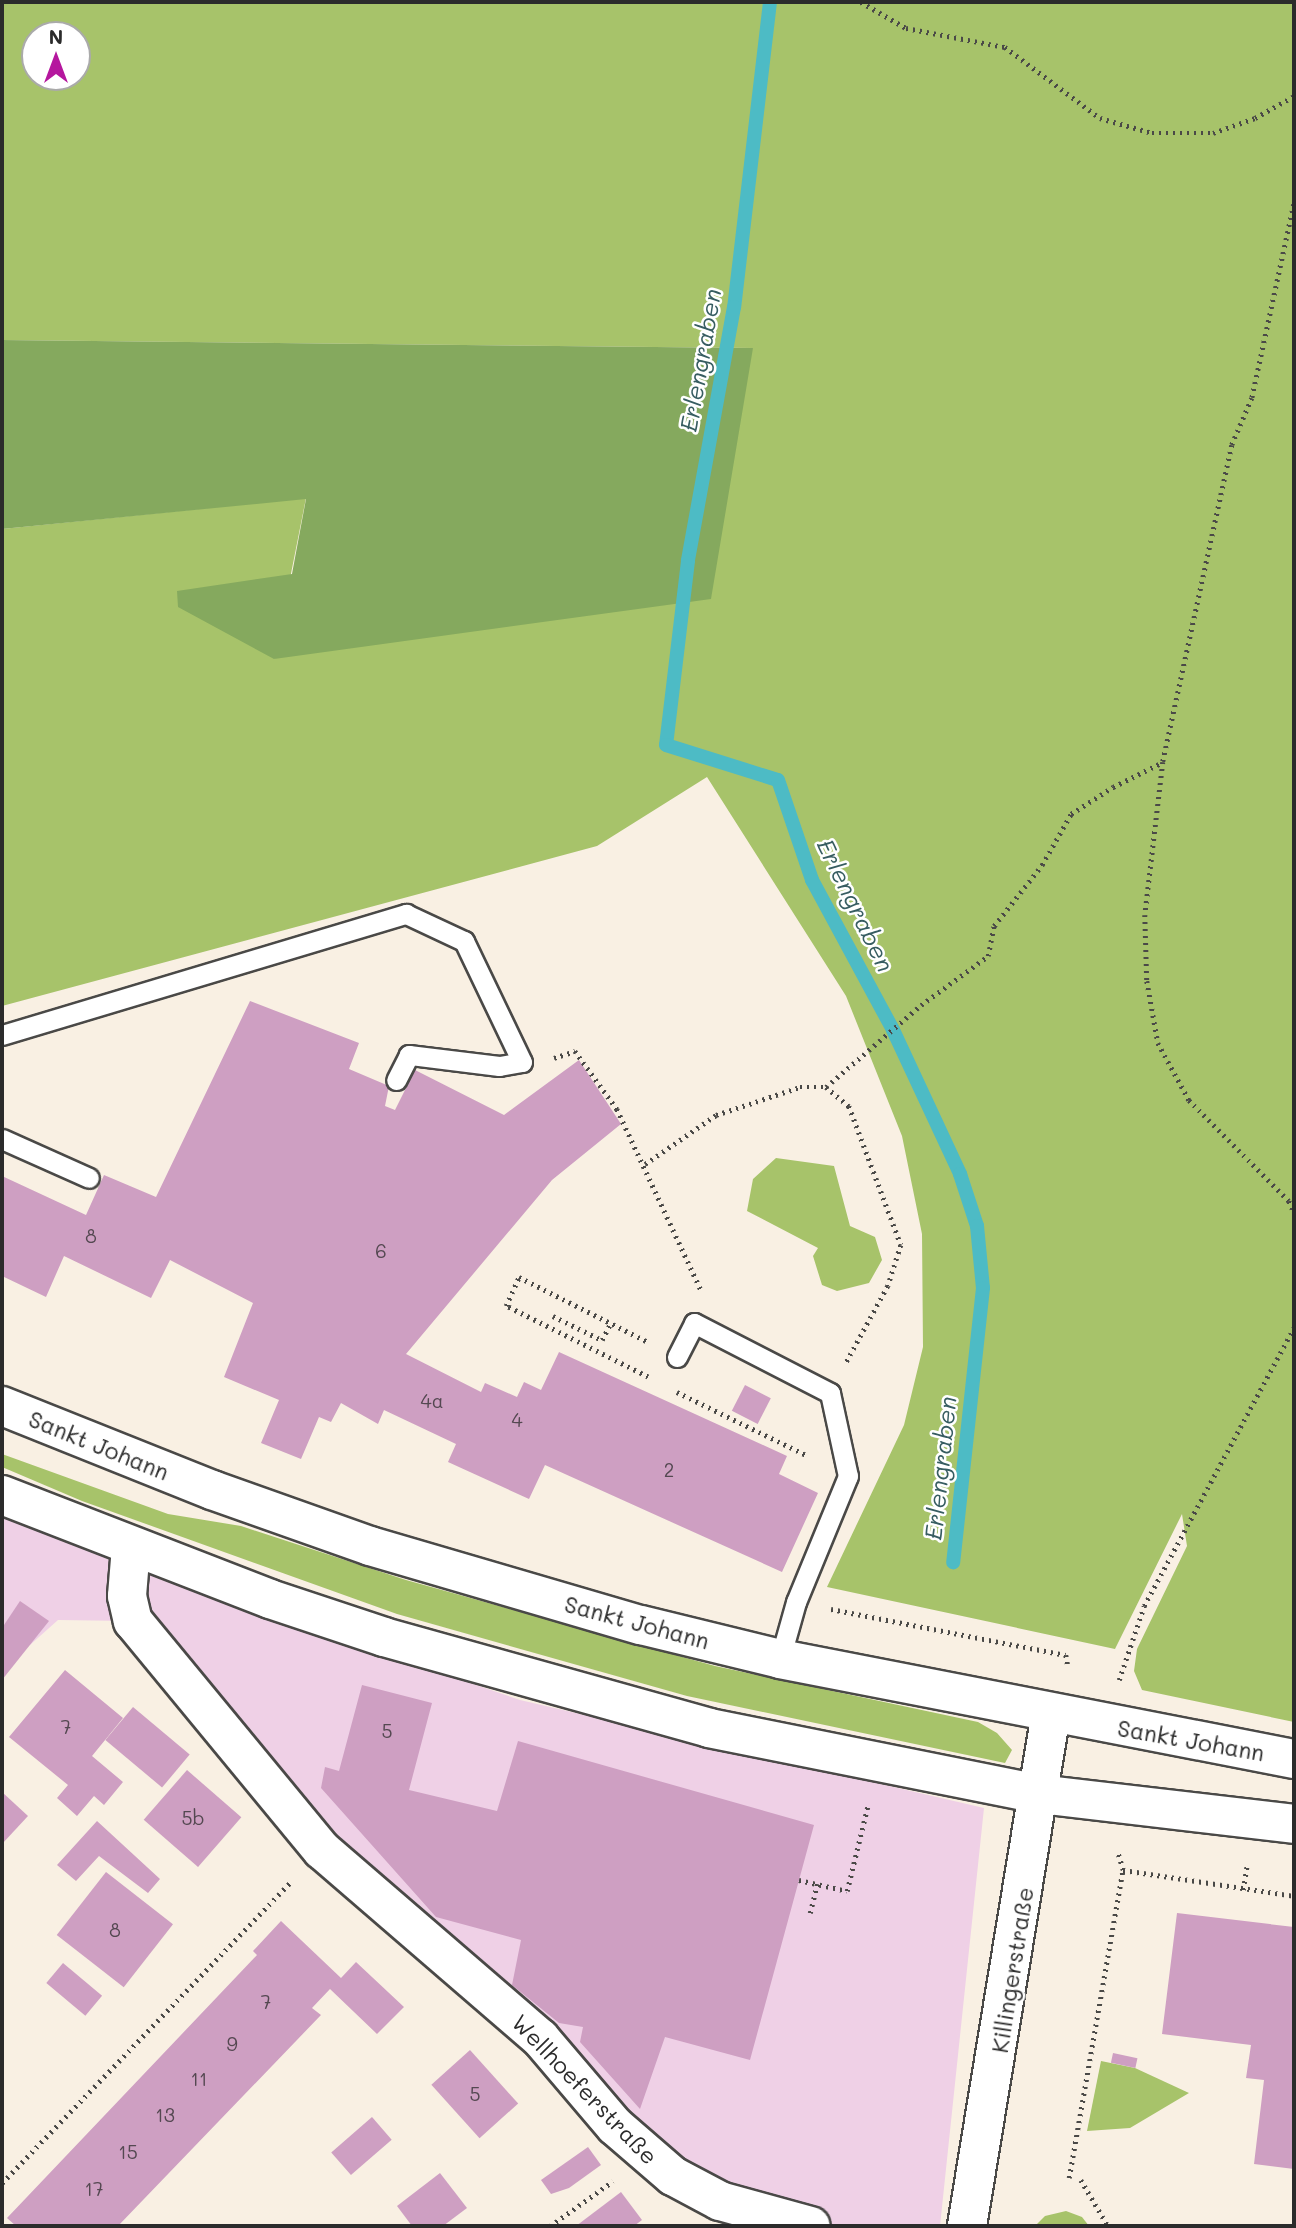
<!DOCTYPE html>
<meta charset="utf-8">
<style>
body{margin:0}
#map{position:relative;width:1296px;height:2228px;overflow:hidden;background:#f9f0e3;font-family:Mali,sans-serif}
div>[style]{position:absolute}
.built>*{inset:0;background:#efd0e6}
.green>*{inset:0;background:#a7c36a}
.forest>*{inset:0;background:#85a95e}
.stream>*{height:14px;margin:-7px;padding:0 7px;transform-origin:7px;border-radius:7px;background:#4dbbc5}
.building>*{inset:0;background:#ce9fc2;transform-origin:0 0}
.path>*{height:4.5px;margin-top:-2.25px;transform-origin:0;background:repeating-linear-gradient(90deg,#4a4947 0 2px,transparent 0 7px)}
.roads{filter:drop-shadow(2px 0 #4a4947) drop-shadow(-2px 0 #4a4947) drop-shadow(0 2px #4a4947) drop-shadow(0 -2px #4a4947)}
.lane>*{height:19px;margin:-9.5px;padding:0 9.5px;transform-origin:9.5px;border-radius:9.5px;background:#fff}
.street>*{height:38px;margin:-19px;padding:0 19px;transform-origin:19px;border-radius:19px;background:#fff}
.secondary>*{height:38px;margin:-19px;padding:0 19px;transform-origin:19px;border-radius:19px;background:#fff}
span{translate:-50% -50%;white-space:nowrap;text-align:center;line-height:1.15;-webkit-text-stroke:5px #fff;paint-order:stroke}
.number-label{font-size:19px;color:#544851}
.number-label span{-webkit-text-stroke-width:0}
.street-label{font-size:23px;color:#2b2b2b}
.water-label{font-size:24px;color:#375d61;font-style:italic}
.frame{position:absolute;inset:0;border:4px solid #2b2b2b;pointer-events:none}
.north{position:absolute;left:21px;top:21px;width:70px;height:70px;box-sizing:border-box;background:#fff;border:2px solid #aaa;border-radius:50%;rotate:0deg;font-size:19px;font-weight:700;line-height:28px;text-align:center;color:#2b2b2b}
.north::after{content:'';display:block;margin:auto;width:24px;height:32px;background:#b5179e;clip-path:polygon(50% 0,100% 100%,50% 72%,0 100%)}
</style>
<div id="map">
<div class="built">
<i style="clip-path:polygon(2px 1513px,117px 1562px,520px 1700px,984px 1808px,940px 2226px,841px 2226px,768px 2219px,672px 2178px,323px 1850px,128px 1621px,58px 1620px,2px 1670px)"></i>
</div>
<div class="green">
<i style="clip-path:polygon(evenodd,2px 2px,1294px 2px,1294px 1722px,1142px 1690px,1134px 1671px,1137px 1649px,1187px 1546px,1182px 1514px,1115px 1649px,827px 1587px,904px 1425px,923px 1347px,922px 1234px,902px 1136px,846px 996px,707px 777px,597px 846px,2px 1006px,2px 529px,306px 498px,274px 659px,753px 348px,2px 340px,2px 2px,35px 35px,77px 35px,77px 77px,35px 77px,35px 35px)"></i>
<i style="clip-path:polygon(776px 1158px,834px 1166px,850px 1226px,875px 1237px,882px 1260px,869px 1283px,837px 1291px,822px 1285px,813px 1256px,818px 1248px,747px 1211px,753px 1179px)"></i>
<i style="clip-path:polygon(2px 1454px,168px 1514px,241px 1526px,406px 1580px,715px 1666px,978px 1722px,997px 1733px,1012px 1750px,1005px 1763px,687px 1696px,397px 1614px,82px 1501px,2px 1467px)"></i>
<i style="clip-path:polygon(1101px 2061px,1135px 2068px,1189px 2093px,1130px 2128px,1087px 2131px)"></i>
<i style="clip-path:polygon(1066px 2211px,1082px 2217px,1089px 2226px,1035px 2226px,1045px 2216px)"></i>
</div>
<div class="forest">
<i style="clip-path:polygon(2px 340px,753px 348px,711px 599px,274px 659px,178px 607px,177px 591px,292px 574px,306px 499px,2px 529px)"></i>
</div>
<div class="stream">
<i style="left:770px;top:2px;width:307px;rotate:96.7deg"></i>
<i style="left:734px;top:307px;width:258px;rotate:100.3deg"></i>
<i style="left:688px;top:561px;width:185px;rotate:96.8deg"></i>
<i style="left:666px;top:745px;width:117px;rotate:17.4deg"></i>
<i style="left:778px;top:780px;width:106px;rotate:71.2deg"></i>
<i style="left:812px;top:880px;width:170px;rotate:61.6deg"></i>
<i style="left:893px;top:1030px;width:159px;rotate:65deg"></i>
<i style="left:960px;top:1174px;width:55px;rotate:71.9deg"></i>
<i style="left:977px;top:1226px;width:62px;rotate:84.5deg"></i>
<i style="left:983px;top:1288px;width:276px;rotate:96.2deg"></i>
</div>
<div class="building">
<i style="clip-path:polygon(250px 1001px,359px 1043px,349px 1069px,389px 1086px,385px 1106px,395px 1110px,415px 1070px,504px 1115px,579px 1060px,621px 1124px,552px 1180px,406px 1354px,481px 1392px,485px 1383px,517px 1397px,524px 1382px,541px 1390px,559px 1352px,787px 1456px,779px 1474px,818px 1493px,782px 1572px,545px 1465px,529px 1499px,448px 1462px,456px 1444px,384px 1410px,378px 1424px,341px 1403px,331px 1422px,319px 1417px,301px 1459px,261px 1443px,279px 1400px,224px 1377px,253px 1303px,170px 1260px,151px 1298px,64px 1256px,46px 1297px,2px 1276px,2px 1176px,86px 1215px,104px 1175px,156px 1197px)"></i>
<i style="left:745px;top:1385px;width:29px;height:29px;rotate:27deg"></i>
<i style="clip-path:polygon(20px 1601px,49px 1621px,2px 1680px,2px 1628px)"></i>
<i style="clip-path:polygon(65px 1670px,123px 1718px,92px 1756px,123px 1782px,104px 1805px,94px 1796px,77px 1816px,57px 1798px,68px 1785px,9px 1737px)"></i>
<i style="clip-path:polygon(362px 1685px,432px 1703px,409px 1790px,497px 1811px,518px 1741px,814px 1825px,750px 2060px,665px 2037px,640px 2109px,580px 2042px,583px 2027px,559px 2023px,512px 1985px,521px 1940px,436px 1917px,321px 1788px,325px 1767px,339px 1771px)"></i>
<i style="left:133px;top:1707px;width:74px;height:43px;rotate:40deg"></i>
<i style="left:187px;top:1770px;width:72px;height:66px;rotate:41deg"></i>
<i style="clip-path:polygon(2px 1792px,28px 1816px,2px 1844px)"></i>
<i style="clip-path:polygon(97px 1821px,160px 1879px,148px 1893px,99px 1856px,76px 1881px,57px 1865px)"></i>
<i style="left:106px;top:1872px;width:85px;height:80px;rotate:38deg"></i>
<i style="clip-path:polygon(1177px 1913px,1294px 1927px,1294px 2169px,1254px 2164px,1264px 2080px,1246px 2078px,1251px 2045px,1162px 2034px)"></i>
<i style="clip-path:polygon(281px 1921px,341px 1978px,356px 1962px,404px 2007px,377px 2034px,330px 1989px,312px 2008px,321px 2015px,118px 2226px,16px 2226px,7px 2218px,257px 1955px,253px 1951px)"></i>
<i style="left:63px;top:1963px;width:51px;height:26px;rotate:40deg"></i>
<i style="left:470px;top:2050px;width:72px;height:52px;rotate:48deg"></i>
<i style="left:1113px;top:2053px;width:25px;height:10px;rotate:12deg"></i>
<i style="left:372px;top:2117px;width:30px;height:54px;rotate:49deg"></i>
<i style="clip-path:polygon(588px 2147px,601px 2165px,569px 2188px,551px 2194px,541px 2180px)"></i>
<i style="clip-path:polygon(440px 2173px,467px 2208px,443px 2226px,412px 2226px,397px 2206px)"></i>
<i style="clip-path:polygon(621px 2192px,642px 2220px,634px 2226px,576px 2226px)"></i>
</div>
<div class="path">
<i style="left:861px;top:2px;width:52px;rotate:30deg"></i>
<i style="left:906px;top:28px;width:101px;rotate:10.9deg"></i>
<i style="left:1005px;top:47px;width:119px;rotate:36.8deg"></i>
<i style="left:1100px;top:118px;width:54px;rotate:16.1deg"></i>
<i style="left:1152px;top:133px;width:61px"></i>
<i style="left:1213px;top:133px;width:45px;rotate:-19.7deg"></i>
<i style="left:1255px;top:118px;width:45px;rotate:-29.4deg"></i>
<i style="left:1294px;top:204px;width:198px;rotate:102.2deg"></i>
<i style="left:1252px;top:398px;width:51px;rotate:113.1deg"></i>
<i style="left:1232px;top:445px;width:324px;rotate:102.3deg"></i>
<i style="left:1163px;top:762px;width:154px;rotate:96.7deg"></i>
<i style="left:1145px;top:915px;width:66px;rotate:88.3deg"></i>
<i style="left:1147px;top:981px;width:63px;rotate:79.9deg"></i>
<i style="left:1158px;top:1043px;width:65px;rotate:61.5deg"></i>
<i style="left:1189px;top:1100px;width:142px;rotate:45.3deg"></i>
<i style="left:1289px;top:1201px;width:13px;rotate:67deg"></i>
<i style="left:554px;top:1058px;width:22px;rotate:-18deg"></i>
<i style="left:575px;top:1051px;width:72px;rotate:54.1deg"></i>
<i style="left:617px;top:1109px;width:200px;rotate:65.1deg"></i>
<i style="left:826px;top:1087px;width:125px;rotate:-40.8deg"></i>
<i style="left:921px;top:1005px;width:83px;rotate:-36.2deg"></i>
<i style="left:988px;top:956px;width:31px;rotate:-79deg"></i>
<i style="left:994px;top:926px;width:78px;rotate:-51.8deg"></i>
<i style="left:1042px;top:865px;width:59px;rotate:-60.4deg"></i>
<i style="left:1071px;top:814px;width:50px;rotate:-32.7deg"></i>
<i style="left:1113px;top:787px;width:56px;rotate:-26.6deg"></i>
<i style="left:645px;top:1164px;width:86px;rotate:-34.6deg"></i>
<i style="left:716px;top:1115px;width:89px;rotate:-18.4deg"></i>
<i style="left:800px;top:1087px;width:26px"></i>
<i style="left:826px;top:1087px;width:30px;rotate:40deg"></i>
<i style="left:849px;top:1106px;width:148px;rotate:69.5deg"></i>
<i style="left:901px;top:1245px;width:43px;rotate:107.6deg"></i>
<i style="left:888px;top:1286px;width:90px;rotate:118.6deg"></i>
<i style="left:553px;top:1316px;width:55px;rotate:26.1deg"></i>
<i style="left:602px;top:1340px;width:18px;rotate:-63deg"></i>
<i style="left:648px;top:1377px;width:159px;rotate:-153.4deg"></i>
<i style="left:506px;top:1306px;width:32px;rotate:-66deg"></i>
<i style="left:519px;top:1277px;width:144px;rotate:26.7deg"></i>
<i style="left:677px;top:1392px;width:146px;rotate:26deg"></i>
<i style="left:831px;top:1609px;width:239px;rotate:11.1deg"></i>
<i style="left:1066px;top:1655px;width:11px;rotate:80deg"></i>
<i style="left:1119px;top:1680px;width:78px;rotate:-71.3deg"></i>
<i style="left:1144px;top:1606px;width:316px;rotate:-61.7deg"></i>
<i style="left:1123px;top:1870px;width:173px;rotate:8.6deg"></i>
<i style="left:799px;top:1880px;width:49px;rotate:12.9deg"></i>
<i style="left:847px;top:1891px;width:89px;rotate:-76.3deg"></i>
<i style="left:1243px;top:1890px;width:26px;rotate:-81deg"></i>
<i style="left:810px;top:1913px;width:30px;rotate:-76deg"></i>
<i style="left:1069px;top:2178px;width:313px;rotate:-80.1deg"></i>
<i style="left:1123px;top:1870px;width:17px;rotate:-107deg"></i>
<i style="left:1081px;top:2180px;width:53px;rotate:59.6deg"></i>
<i style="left:2px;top:2183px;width:419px;rotate:-46.2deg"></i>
<i style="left:482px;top:2226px;width:15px"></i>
<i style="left:550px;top:2226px;width:77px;rotate:-35.5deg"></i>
</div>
<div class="roads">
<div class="lane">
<i style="left:2px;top:1035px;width:422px;rotate:-16.7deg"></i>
<i style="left:406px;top:914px;width:64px;rotate:25deg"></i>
<i style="left:464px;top:941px;width:134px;rotate:64.4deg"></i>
<i style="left:522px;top:1062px;width:23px;rotate:170deg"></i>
<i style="left:499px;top:1066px;width:91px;rotate:-173deg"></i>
<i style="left:409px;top:1055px;width:28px;rotate:117deg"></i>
<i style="left:2px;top:1139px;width:95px;rotate:24.1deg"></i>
<i style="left:677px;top:1357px;width:38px;rotate:-63deg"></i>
<i style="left:694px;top:1323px;width:153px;rotate:27.2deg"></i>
<i style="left:830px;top:1393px;width:85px;rotate:77.8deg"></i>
<i style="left:848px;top:1476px;width:136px;rotate:112.4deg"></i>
<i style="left:796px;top:1602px;width:59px;rotate:105.7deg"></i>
</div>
<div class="street">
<i style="left:131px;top:1547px;width:49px;rotate:94.7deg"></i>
<i style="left:127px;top:1596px;width:26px;rotate:77deg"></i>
<i style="left:133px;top:1621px;width:297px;rotate:50.5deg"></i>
<i style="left:322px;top:1850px;width:288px;rotate:40.8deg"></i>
<i style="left:540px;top:2038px;width:116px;rotate:49.6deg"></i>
<i style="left:615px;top:2126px;width:77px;rotate:40.8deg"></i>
<i style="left:673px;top:2176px;width:53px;rotate:28deg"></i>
<i style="left:720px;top:2201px;width:94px;rotate:15.4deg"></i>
<i style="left:967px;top:2226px;width:520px;rotate:-80.7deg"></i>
</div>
<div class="secondary">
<i style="left:2px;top:1406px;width:226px;rotate:21.8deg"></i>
<i style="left:212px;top:1490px;width:168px;rotate:19.5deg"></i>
<i style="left:370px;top:1546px;width:282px;rotate:16.3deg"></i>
<i style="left:641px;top:1625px;width:143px;rotate:13.7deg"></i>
<i style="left:780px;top:1659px;width:524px;rotate:11.01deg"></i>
<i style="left:2px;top:1495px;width:287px;rotate:21.2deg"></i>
<i style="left:270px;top:1599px;width:120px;rotate:18.4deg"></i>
<i style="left:384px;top:1637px;width:337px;rotate:15.6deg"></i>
<i style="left:709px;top:1728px;width:337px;rotate:11.3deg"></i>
<i style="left:1039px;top:1794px;width:257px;rotate:6.7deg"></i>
</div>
</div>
<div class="number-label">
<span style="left:91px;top:1236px">8</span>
<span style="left:381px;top:1251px">6</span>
<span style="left:432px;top:1401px">4a</span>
<span style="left:517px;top:1420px">4</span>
<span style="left:669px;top:1470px">2</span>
<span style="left:66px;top:1727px">7</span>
<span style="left:387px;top:1731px">5</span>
<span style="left:193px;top:1818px">5b</span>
<span style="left:115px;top:1930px">8</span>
<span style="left:266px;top:2002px">7</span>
<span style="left:232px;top:2044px">9</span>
<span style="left:199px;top:2079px">11</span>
<span style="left:475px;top:2094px">5</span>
<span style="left:165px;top:2115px">13</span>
<span style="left:128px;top:2152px">15</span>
<span style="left:94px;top:2189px">17</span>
</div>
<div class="street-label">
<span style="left:99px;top:1445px;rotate:22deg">Sankt Johann</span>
<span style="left:637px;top:1622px;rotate:15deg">Sankt Johann</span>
<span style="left:1191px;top:1740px;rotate:10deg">Sankt Johann</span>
<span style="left:1012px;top:1970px;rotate:-81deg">Killingerstraße</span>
<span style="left:585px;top:2089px;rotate:46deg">Wellhoeferstraße</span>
</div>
<div class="water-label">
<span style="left:700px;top:360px;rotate:-80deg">Erlengraben</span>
<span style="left:856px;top:905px;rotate:64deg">Erlengraben</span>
<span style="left:940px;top:1468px;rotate:-84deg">Erlengraben</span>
</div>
<div class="frame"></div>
<div class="north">N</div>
</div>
